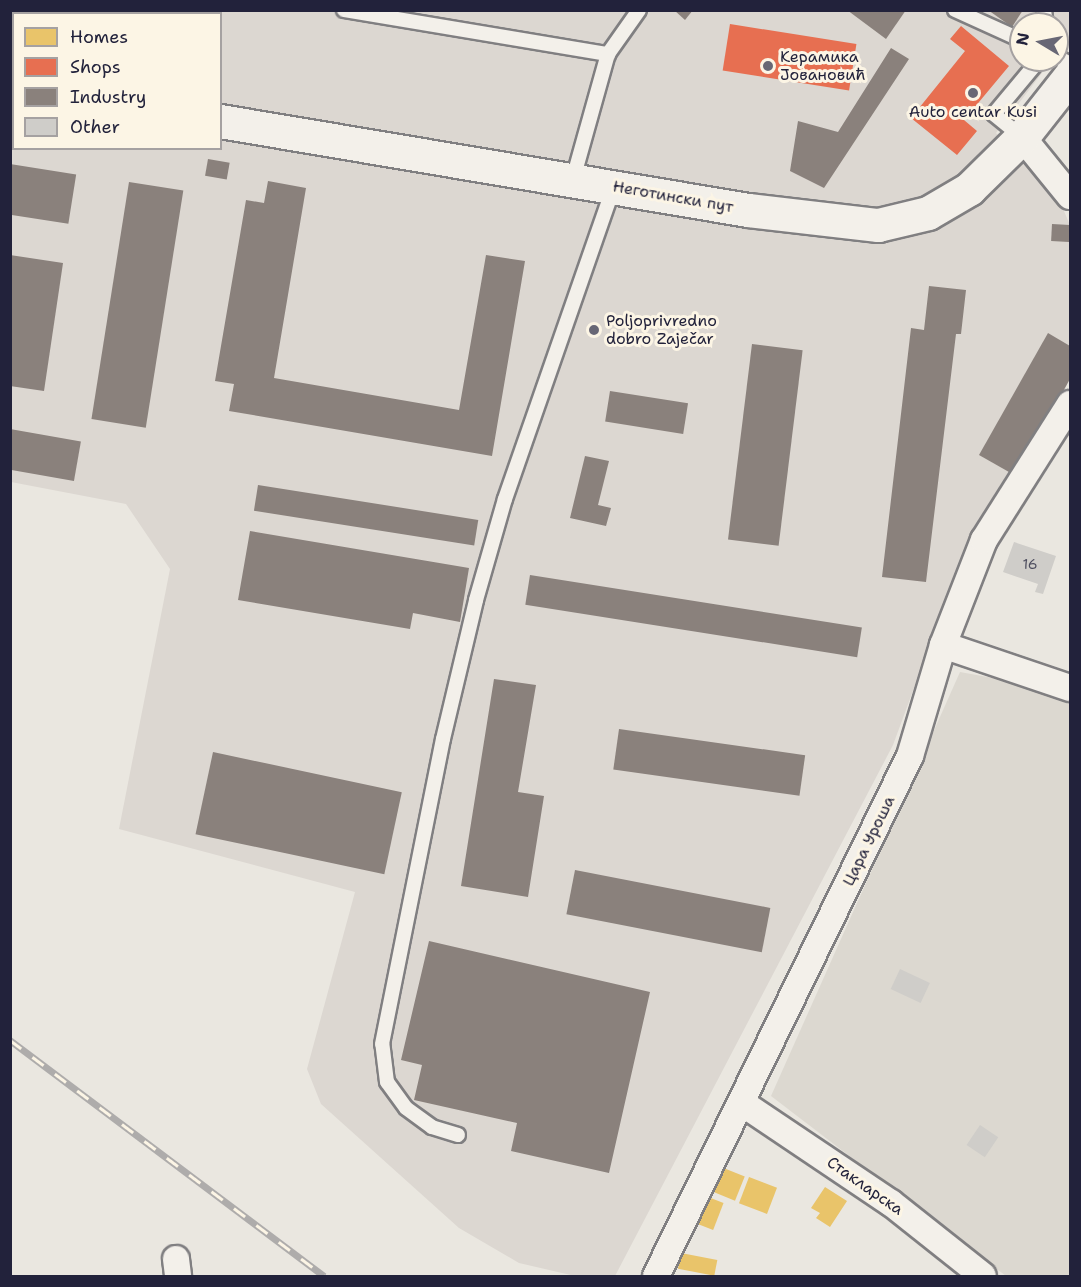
<!DOCTYPE html>
<meta charset="utf-8">
<style>
body{margin:0}
#map{position:relative;width:1081px;height:1287px;overflow:hidden;background:#eae7e0;font-family:"Shantell Sans",sans-serif}
div>[style]{position:absolute}
.built>*{inset:0;background:#dcd7d1}
.green>*{inset:0;background:#dcd8d0}
.homes>*{inset:0;background:#e9c46a;transform-origin:0 0}
.shops>*{inset:0;background:#e76f51;transform-origin:0 0}
.industry>*{inset:0;background:#8a817c;transform-origin:0 0}
.building>*{inset:0;background:#cfcdc9;transform-origin:0 0}
.roads{filter:drop-shadow(2px 0 #807f81) drop-shadow(-2px 0 #807f81) drop-shadow(0 2px #807f81) drop-shadow(0 -2px #807f81)}
.lane>*{height:14px;margin:-7px;padding:0 7px;transform-origin:7px;border-radius:7px;background:#f3f0ea}
.street>*{height:26px;margin:-13px;padding:0 13px;transform-origin:13px;border-radius:13px;background:#f3f0ea}
.secondary>*{height:33px;margin:-16.5px;padding:0 16.5px;transform-origin:16.5px;border-radius:16.5px;background:#f3f0ea}
.rail>*{height:7px;margin-top:-3.5px;transform-origin:0;background:repeating-linear-gradient(90deg,#fcf5e5 0 14px,#aeacab 0 28px);box-sizing:border-box;border-block:2px solid #aeacab}
.dots>*{width:16px;height:16px;translate:-50% -50%;box-sizing:border-box;border:3px solid #fcf5e5;border-radius:50%}
span{translate:-50% -50%;white-space:nowrap;text-align:center;line-height:1.15;-webkit-text-stroke:6px #fcf5e5;paint-order:stroke}
.number-label{font-size:14px;color:#4d4d5e}
.number-label span{-webkit-text-stroke-width:0}
.poi-label{font-size:16px;color:#22223b}
.left{translate:0 -50%;text-align:left}
.street-label{font-size:16px;color:#22223b}
.frame{position:absolute;inset:0;border:12px solid #22223b;pointer-events:none}
.legend{position:absolute;left:12px;top:12px;width:210px;height:138px;box-sizing:border-box;background:#fcf5e5;border:2px solid #a5a1a1;margin:0;padding:8px 10px;list-style:none;font-size:18px;color:#22223b}
.legend li{display:flex;align-items:center;gap:12px;height:30px}
.legend b{width:30px;border:2px solid #a5a1a1}
.north{position:absolute;left:1009px;top:12px;width:60px;height:60px;box-sizing:border-box;background:#fcf5e5;border:2px solid #a5a1a1;border-radius:50%;rotate:280deg;font-size:16px;font-weight:700;line-height:24px;text-align:center;color:#22223b}
.north::after{content:'';display:block;margin:auto;width:21px;height:27px;background:#686775;clip-path:polygon(50% 0,100% 100%,50% 72%,0 100%)}
</style>
<div id="map">
<div class="built">
<i style="clip-path:polygon(evenodd,10px 11px,1070px 11px,1070px 36px,1057px 54px,1057px 24px,1021px 24px,1021px 60px,1052px 60px,996px 133px,1060px 202px,1070px 225px,1070px 367px,966px 547px,893px 745px,615px 1276px,575px 1276px,519px 1263px,459px 1228px,321px 1104px,307px 1069px,355px 892px,119px 829px,170px 569px,126px 504px,11px 482px,10px 11px,14px 14px,220px 14px,220px 148px,14px 148px,14px 14px)"></i>
</div>
<div class="green">
<i style="clip-path:polygon(960px 672px,1070px 692px,1070px 1276px,1006px 1276px,771px 1096px)"></i>
</div>
<div class="homes">
<i style="left:716px;top:1165px;width:31px;height:26px;rotate:22deg"></i>
<i style="left:749px;top:1177px;width:30px;height:28px;rotate:21deg"></i>
<i style="clip-path:polygon(825px 1187px,847px 1201px,830px 1227px,816px 1218px,820px 1213px,811px 1208px)"></i>
<i style="left:703px;top:1195px;width:22px;height:29px;rotate:21deg"></i>
<i style="left:681px;top:1253px;width:37px;height:16px;rotate:11deg"></i>
</div>
<div class="shops">
<i style="left:730px;top:24px;width:128px;height:47px;rotate:9deg"></i>
<i style="clip-path:polygon(961px 26px,1009px 66px,964px 120px,977px 131px,957px 155px,911px 118px,965px 51px,950px 39px)"></i>
</div>
<div class="industry">
<i style="clip-path:polygon(674px 10px,693px 10px,685px 20px)"></i>
<i style="clip-path:polygon(847px 10px,906px 10px,886px 39px)"></i>
<i style="clip-path:polygon(988px 10px,1023px 10px,1012px 27px)"></i>
<i style="clip-path:polygon(891px 48px,909px 59px,824px 188px,790px 171px,798px 121px,838px 132px)"></i>
<i style="left:208px;top:159px;width:22px;height:17px;rotate:10deg"></i>
<i style="left:10px;top:164px;width:67px;height:50px;rotate:9deg"></i>
<i style="clip-path:polygon(268px 181px,306px 188px,274px 378px,459px 410px,486px 255px,525px 261px,492px 456px,229px 411px,234px 384px,215px 381px,246px 200px,264px 203px)"></i>
<i style="left:129px;top:182px;width:55px;height:240px;rotate:9deg"></i>
<i style="left:1052px;top:224px;width:18px;height:17px;rotate:3deg"></i>
<i style="clip-path:polygon(10px 255px,63px 263px,44px 391px,10px 386px)"></i>
<i style="clip-path:polygon(929px 286px,966px 290px,961px 334px,956px 334px,926px 582px,882px 577px,911px 328px,924px 330px)"></i>
<i style="clip-path:polygon(1048px 333px,1070px 346px,1070px 379px,1016px 476px,979px 455px)"></i>
<i style="left:752px;top:344px;width:51px;height:197px;rotate:7deg"></i>
<i style="left:610px;top:391px;width:79px;height:31px;rotate:9deg"></i>
<i style="left:10px;top:429px;width:72px;height:40px;rotate:10deg"></i>
<i style="clip-path:polygon(585px 456px,609px 461px,598px 505px,611px 508px,606px 526px,570px 518px)"></i>
<i style="left:258px;top:485px;width:223px;height:26px;rotate:9deg"></i>
<i style="clip-path:polygon(250px 531px,469px 568px,460px 622px,413px 613px,410px 629px,238px 600px)"></i>
<i style="left:530px;top:575px;width:336px;height:30px;rotate:9deg"></i>
<i style="clip-path:polygon(494px 679px,536px 685px,518px 792px,544px 796px,528px 897px,461px 886px)"></i>
<i style="left:619px;top:729px;width:188px;height:41px;rotate:8deg"></i>
<i style="left:213px;top:752px;width:193px;height:84px;rotate:12deg"></i>
<i style="left:575px;top:870px;width:199px;height:45px;rotate:11deg"></i>
<i style="clip-path:polygon(429px 941px,650px 992px,609px 1173px,511px 1151px,517px 1123px,414px 1100px,422px 1065px,401px 1060px)"></i>
</div>
<div class="building">
<i style="clip-path:polygon(1014px 542px,1056px 556px,1043px 594px,1035px 592px,1038px 584px,1003px 572px)"></i>
<i style="left:900px;top:969px;width:33px;height:22px;rotate:25deg"></i>
<i style="left:980px;top:1125px;width:22px;height:24px;rotate:34deg"></i>
</div>
<div class="roads">
<div class="lane">
<i style="left:344px;top:10px;width:268px;rotate:9.5deg"></i>
<i style="left:955px;top:10px;width:72px;rotate:24.4deg"></i>
<i style="left:1044px;top:10px;width:14px;rotate:82deg"></i>
<i style="left:48px;top:14px;width:4px;rotate:-76deg"></i>
<i style="left:1057px;top:57px;width:15px;rotate:28deg"></i>
<i style="left:1022px;top:137px;width:36px;rotate:-141deg"></i>
<i style="left:994px;top:114px;width:70px;rotate:-50.2deg"></i>
<i style="left:573px;top:179px;width:130px;rotate:-74.4deg"></i>
<i style="left:608px;top:54px;width:54px;rotate:-54.8deg"></i>
<i style="left:458px;top:1135px;width:27px;rotate:-163deg"></i>
<i style="left:432px;top:1127px;width:32px;rotate:-144deg"></i>
<i style="left:406px;top:1108px;width:32px;rotate:-126deg"></i>
<i style="left:387px;top:1082px;width:38px;rotate:-97deg"></i>
<i style="left:382px;top:1044px;width:311px;rotate:-78.7deg"></i>
<i style="left:443px;top:739px;width:143px;rotate:-76.6deg"></i>
<i style="left:476px;top:600px;width:105px;rotate:-74deg"></i>
<i style="left:505px;top:499px;width:329px;rotate:-70.8deg"></i>
</div>
<div class="street">
<i style="left:1022px;top:137px;width:76px;rotate:50.9deg"></i>
<i style="left:943px;top:645px;width:134px;rotate:18.7deg"></i>
<i style="left:742px;top:1103px;width:179px;rotate:33.9deg"></i>
<i style="left:891px;top:1203px;width:117px;rotate:38.4deg"></i>
<i style="left:176px;top:1259px;width:17px;rotate:83deg"></i>
<i style="left:656px;top:1276px;width:579px;rotate:-63.97deg"></i>
<i style="left:910px;top:756px;width:116px;rotate:-73.4deg"></i>
<i style="left:943px;top:645px;width:113px;rotate:-68.7deg"></i>
<i style="left:984px;top:540px;width:161px;rotate:-57.7deg"></i>
</div>
<div class="secondary">
<i style="left:10px;top:86px;width:4px;rotate:14deg"></i>
<i style="left:220px;top:121px;width:535px;rotate:9.57deg"></i>
<i style="left:748px;top:210px;width:131px;rotate:6.6deg"></i>
<i style="left:878px;top:225px;width:51px;rotate:-13.5deg"></i>
<i style="left:928px;top:213px;width:48px;rotate:-30.3deg"></i>
<i style="left:969px;top:189px;width:74px;rotate:-44.5deg"></i>
<i style="left:1022px;top:137px;width:78px;rotate:-51.8deg"></i>
</div>
</div>
<div class="rail">
<i style="left:10px;top:1040px;width:393px;rotate:36.9deg"></i>
</div>
<div class="dots">
<i style="left:768px;top:66px;background:#686775"></i>
<i style="left:973px;top:93px;background:#686775"></i>
<i style="left:594px;top:330px;background:#686775"></i>
</div>
<div class="number-label">
<span style="left:1030px;top:564px">16</span>
</div>
<div class="poi-label">
<span class="left" style="left:780px;top:66px">Керамика<br>Јовановић</span>
<span style="left:973px;top:112px">Auto centar Kusi</span>
<span class="left" style="left:606px;top:330px">Poljoprivredno<br>dobro Zaječar</span>
</div>
<div class="street-label">
<span style="left:673px;top:197px;rotate:10deg">Неготински пут</span>
<span style="left:869px;top:841px;rotate:-64deg">Цара Уроша</span>
<span style="left:865px;top:1186px;rotate:35deg">Стакларска</span>
</div>
<div class="frame"></div>
<ul class="legend">
<li><b style="height:16px;background:#e9c46a"></b>Homes</li>
<li><b style="height:16px;background:#e76f51"></b>Shops</li>
<li><b style="height:16px;background:#8a817c"></b>Industry</li>
<li><b style="height:16px;background:#cfcdc9"></b>Other</li>
</ul>
<div class="north">N</div>
</div>
